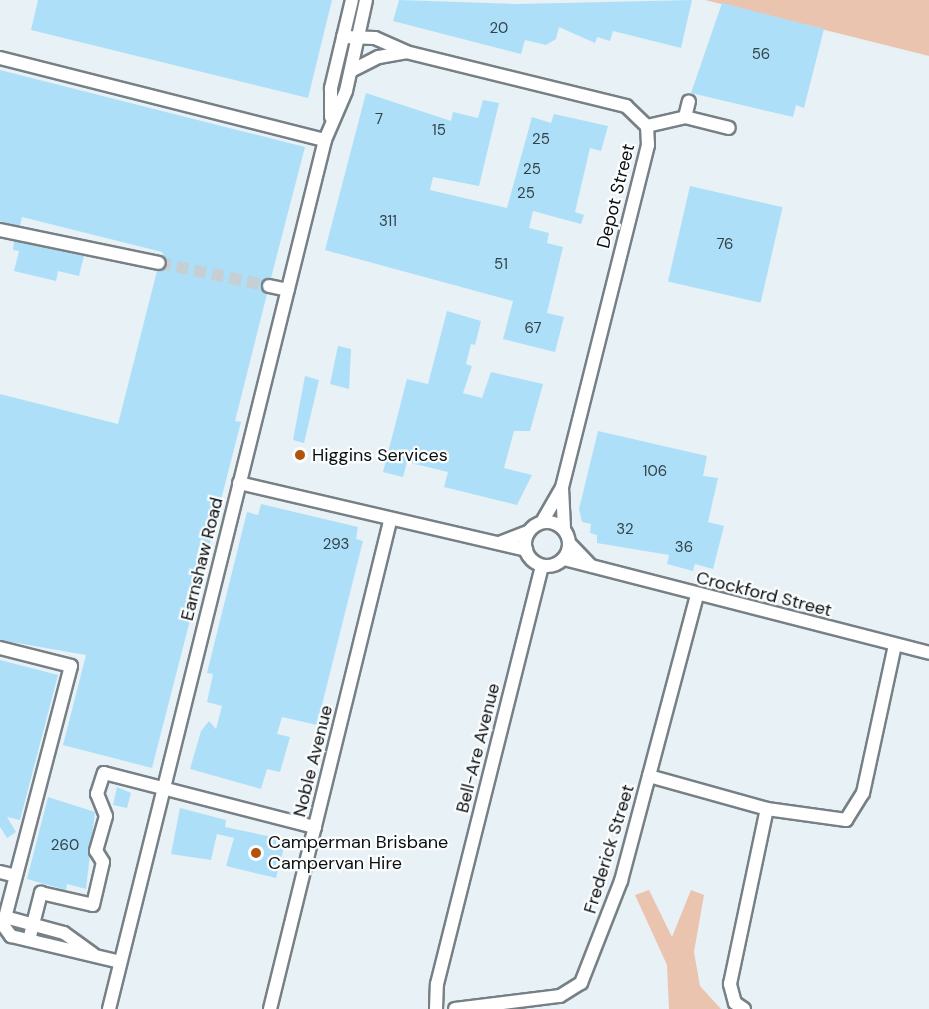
<!DOCTYPE html>
<style>
body{margin:0}
#map{position:relative;width:929px;height:1009px;overflow:hidden;background:#e7f1f6;font-family:"DM Sans",sans-serif}
div>[style]{position:absolute}
.green>*{inset:0;background:#ebc4b0}
.building>*{inset:0;background:#ade0f8;transform-origin:0 0}
.minor-tunnel>*{height:12px;margin-top:-6px;transform-origin:0;background:repeating-linear-gradient(90deg,#c6cfd3 0 12px,transparent 0 18px)}
.roads{filter:drop-shadow(2px 0 #778085) drop-shadow(-2px 0 #778085) drop-shadow(0 2px #778085) drop-shadow(0 -2px #778085)}
.minor>*{height:12px;margin:-6px;padding:0 6px;transform-origin:6px;border-radius:6px;background:#fff}
.minor>.ring{margin:-6px;padding:0;box-sizing:content-box;background:none;border:12px solid #fff;border-radius:50%}
.dots>*{width:16px;height:16px;translate:-50% -50%;box-sizing:border-box;border:3px solid #fbfdfe;border-radius:50%}
span{translate:-50% -50%;white-space:nowrap;text-align:center;line-height:1.15;-webkit-text-stroke:4.5px #fbfdfe;paint-order:stroke}
.number-label{font-size:15px;color:#334249}
.number-label span{-webkit-text-stroke-width:0}
.street-label{font-size:18px;color:#0a0e0f}
.poi-label{font-size:18px;color:#0a0e0f}
.left{translate:0 -50%;text-align:left}
</style>
<div id="map">
<div class="green">
<i style="clip-path:polygon(705px 0,929px 0,929px 56px)"></i>
<i style="clip-path:polygon(649px 890px,672px 937px,691px 890px,704px 895px,694px 952px,700px 986px,721px 1009px,669px 1009px,667px 965px,635px 895px)"></i>
</div>
<div class="building">
<i style="clip-path:polygon(38px 0,332px 0,308px 98px,31px 30px)"></i>
<i style="clip-path:polygon(399px 0,518px 4px,692px 0,681px 48px,613px 31px,610px 41px,597px 37px,595px 43px,559px 27px,556px 39px,546px 45px,525px 40px,521px 54px,393px 21px)"></i>
<i style="clip-path:polygon(722px 3px,824px 29px,804px 108px,796px 105px,793px 117px,691px 93px)"></i>
<i style="clip-path:polygon(0 70px,305px 147px,271px 278px,261px 284px,267px 294px,235px 421px,241px 422px,152px 768px,63px 745px,86px 655px,0 640px,0 394px,118px 424px,157px 271px,167px 261px,162px 252px,22px 217px,20px 226px,0 221px)"></i>
<i style="clip-path:polygon(366px 93px,451px 121px,453px 112px,478px 118px,483px 100px,499px 103px,479px 186px,433px 177px,430px 190px,507px 208px,532px 117px,551px 123px,554px 114px,608px 126px,601px 151px,590px 148px,575px 212px,584px 215px,581px 224px,533px 211px,529px 228px,549px 233px,547px 243px,563px 247px,547px 313px,564px 317px,555px 352px,503px 339px,513px 301px,325px 250px)"></i>
<i style="left:690px;top:186px;width:95px;height:98px;rotate:13deg"></i>
<i style="clip-path:polygon(14px 241px,84px 256px,79px 276px,58px 271px,56px 281px,14px 271px,19px 251px,13px 250px)"></i>
<i style="clip-path:polygon(447px 311px,481px 321px,475px 345px,471px 344px,466px 364px,472px 366px,463px 393px,482px 398px,491px 372px,543px 384px,530px 431px,514px 431px,504px 468px,532px 475px,517px 505px,444px 487px,448px 472px,407px 462px,403px 477px,383px 472px,407px 379px,428px 384px)"></i>
<i style="clip-path:polygon(338px 346px,351px 349px,349px 389px,330px 384px)"></i>
<i style="clip-path:polygon(305px 376px,319px 380px,304px 443px,293px 440px)"></i>
<i style="clip-path:polygon(598px 431px,707px 456px,703px 476px,718px 478px,708px 522px,724px 526px,713px 569px,695px 564px,693px 571px,667px 564px,669px 555px,597px 543px,597px 535px,590px 533px,591px 524px,582px 522px,579px 509px)"></i>
<i style="clip-path:polygon(261px 504px,358px 527px,356px 539px,363px 541px,317px 725px,282px 717px,277px 734px,290px 737px,280px 772px,267px 769px,261px 789px,190px 769px,201px 731px,209px 721px,216px 729px,222px 706px,207px 702px,213px 674px,207px 673px,247px 512px,258px 515px)"></i>
<i style="clip-path:polygon(0 660px,58px 675px,20px 820px,7px 817px,16px 832px,7px 838px,0 827px)"></i>
<i style="clip-path:polygon(117px 787px,131px 793px,127px 808px,113px 805px)"></i>
<i style="clip-path:polygon(48px 797px,95px 812px,86px 889px,67px 884px,66px 890px,27px 879px)"></i>
<i style="clip-path:polygon(180px 808px,226px 820px,225px 827px,286px 840px,276px 878px,226px 866px,234px 838px,217px 834px,211px 860px,171px 854px)"></i>
</div>
<div class="minor-tunnel">
<i style="left:159px;top:263px;width:112px;rotate:11.8deg"></i>
</div>
<div class="roads">
<div class="minor">
<i style="left:343px;top:37px;width:32px;rotate:2deg"></i>
<i style="left:375px;top:38px;width:34px;rotate:24deg"></i>
<i style="left:406px;top:52px;width:227px;rotate:13.8deg"></i>
<i style="left:626px;top:106px;width:29px;rotate:44deg"></i>
<i style="left:647px;top:126px;width:19px;rotate:87deg"></i>
<i style="left:648px;top:145px;width:354px;rotate:104.1deg"></i>
<i style="left:562px;top:488px;width:40px;rotate:87.1deg"></i>
<i style="left:0;top:58px;width:335px;rotate:14.2deg"></i>
<i style="left:351px;top:71px;width:31px;rotate:-27deg"></i>
<i style="left:379px;top:57px;width:27px;rotate:-10deg"></i>
<i style="left:331px;top:117px;width:29px;rotate:-90deg"></i>
<i style="left:331px;top:88px;width:90px;rotate:-76.6deg"></i>
<i style="left:685px;top:117px;width:16px;rotate:-76deg"></i>
<i style="left:647px;top:126px;width:39px;rotate:-13deg"></i>
<i style="left:685px;top:117px;width:45px;rotate:14deg"></i>
<i style="left:0;top:230px;width:162px;rotate:11.7deg"></i>
<i style="left:269px;top:286px;width:19px;rotate:12deg"></i>
<i style="left:239px;top:483px;width:295px;rotate:13.1deg"></i>
<i class="ring" style="left:525px;top:522px;width:32px;height:32px"></i>
<i style="left:542px;top:522px;width:39px;rotate:-60deg"></i>
<i style="left:499px;top:543px;width:31px;rotate:-21deg"></i>
<i style="left:570px;top:544px;width:30px;rotate:46deg"></i>
<i style="left:564px;top:559px;width:377px;rotate:14.4deg"></i>
<i style="left:0;top:648px;width:73px;rotate:14.2deg"></i>
<i style="left:71px;top:666px;width:268px;rotate:104.7deg"></i>
<i style="left:3px;top:925px;width:14px;rotate:54deg"></i>
<i style="left:11px;top:936px;width:112px;rotate:13.4deg"></i>
<i style="left:649px;top:776px;width:123px;rotate:15.6deg"></i>
<i style="left:767px;top:809px;width:80px;rotate:7.9deg"></i>
<i style="left:846px;top:820px;width:32px;rotate:-58deg"></i>
<i style="left:863px;top:793px;width:151px;rotate:-77.8deg"></i>
<i style="left:0;top:872px;width:16px;rotate:14deg"></i>
<i style="left:5px;top:917px;width:61px;rotate:15.2deg"></i>
<i style="left:64px;top:933px;width:36px;rotate:36deg"></i>
<i style="left:29px;top:940px;width:49px;rotate:-75.7deg"></i>
<i style="left:41px;top:893px;width:53px;rotate:13deg"></i>
<i style="left:93px;top:905px;width:44px;rotate:-76.9deg"></i>
<i style="left:103px;top:862px;width:13px;rotate:-122deg"></i>
<i style="left:96px;top:851px;width:36px;rotate:-74deg"></i>
<i style="left:106px;top:816px;width:24px;rotate:-112deg"></i>
<i style="left:97px;top:794px;width:22px;rotate:-72deg"></i>
<i style="left:104px;top:773px;width:218px;rotate:14.4deg"></i>
<i style="left:109px;top:1009px;width:895px;rotate:-76.04deg"></i>
<i style="left:325px;top:140px;width:53px;rotate:-66.8deg"></i>
<i style="left:346px;top:91px;width:93px;rotate:-77.6deg"></i>
<i style="left:270px;top:1009px;width:503px;rotate:-76.18deg"></i>
<i style="left:436px;top:1009px;width:25px;rotate:-88deg"></i>
<i style="left:437px;top:984px;width:431px;rotate:-75.9deg"></i>
<i style="left:455px;top:1009px;width:106px;rotate:-7.1deg"></i>
<i style="left:560px;top:996px;width:25px;rotate:-32deg"></i>
<i style="left:581px;top:983px;width:110px;rotate:-68.6deg"></i>
<i style="left:621px;top:881px;width:296px;rotate:-75.1deg"></i>
<i style="left:744px;top:1009px;width:11px;rotate:-146deg"></i>
<i style="left:735px;top:1003px;width:20px;rotate:-105deg"></i>
<i style="left:730px;top:984px;width:179px;rotate:-78.1deg"></i>
</div>
</div>
<div class="dots">
<i style="left:300px;top:455px;background:#b25209"></i>
<i style="left:256px;top:853px;background:#b25209"></i>
</div>
<div class="number-label">
<span style="left:499px;top:29px">20</span>
<span style="left:761px;top:55px">56</span>
<span style="left:379px;top:120px">7</span>
<span style="left:439px;top:131px">15</span>
<span style="left:541px;top:140px">25</span>
<span style="left:532px;top:170px">25</span>
<span style="left:526px;top:194px">25</span>
<span style="left:388px;top:222px">311</span>
<span style="left:725px;top:245px">76</span>
<span style="left:501px;top:265px">51</span>
<span style="left:533px;top:329px">67</span>
<span style="left:655px;top:472px">106</span>
<span style="left:625px;top:530px">32</span>
<span style="left:336px;top:545px">293</span>
<span style="left:684px;top:548px">36</span>
<span style="left:65px;top:846px">260</span>
</div>
<div class="street-label">
<span style="left:616px;top:196px;rotate:-76deg">Depot Street</span>
<span style="left:202px;top:559px;rotate:-76deg">Earnshaw Road</span>
<span style="left:764px;top:594px;rotate:14deg">Crockford Street</span>
<span style="left:478px;top:748px;rotate:-76deg">Bell-Are Avenue</span>
<span style="left:313px;top:761px;rotate:-76deg">Noble Avenue</span>
<span style="left:609px;top:849px;rotate:-73deg">Frederick Street</span>
</div>
<div class="poi-label">
<span class="left" style="left:312px;top:455px">Higgins Services</span>
<span class="left" style="left:268px;top:853px">Camperman Brisbane<br>Campervan Hire</span>
</div>
</div>
